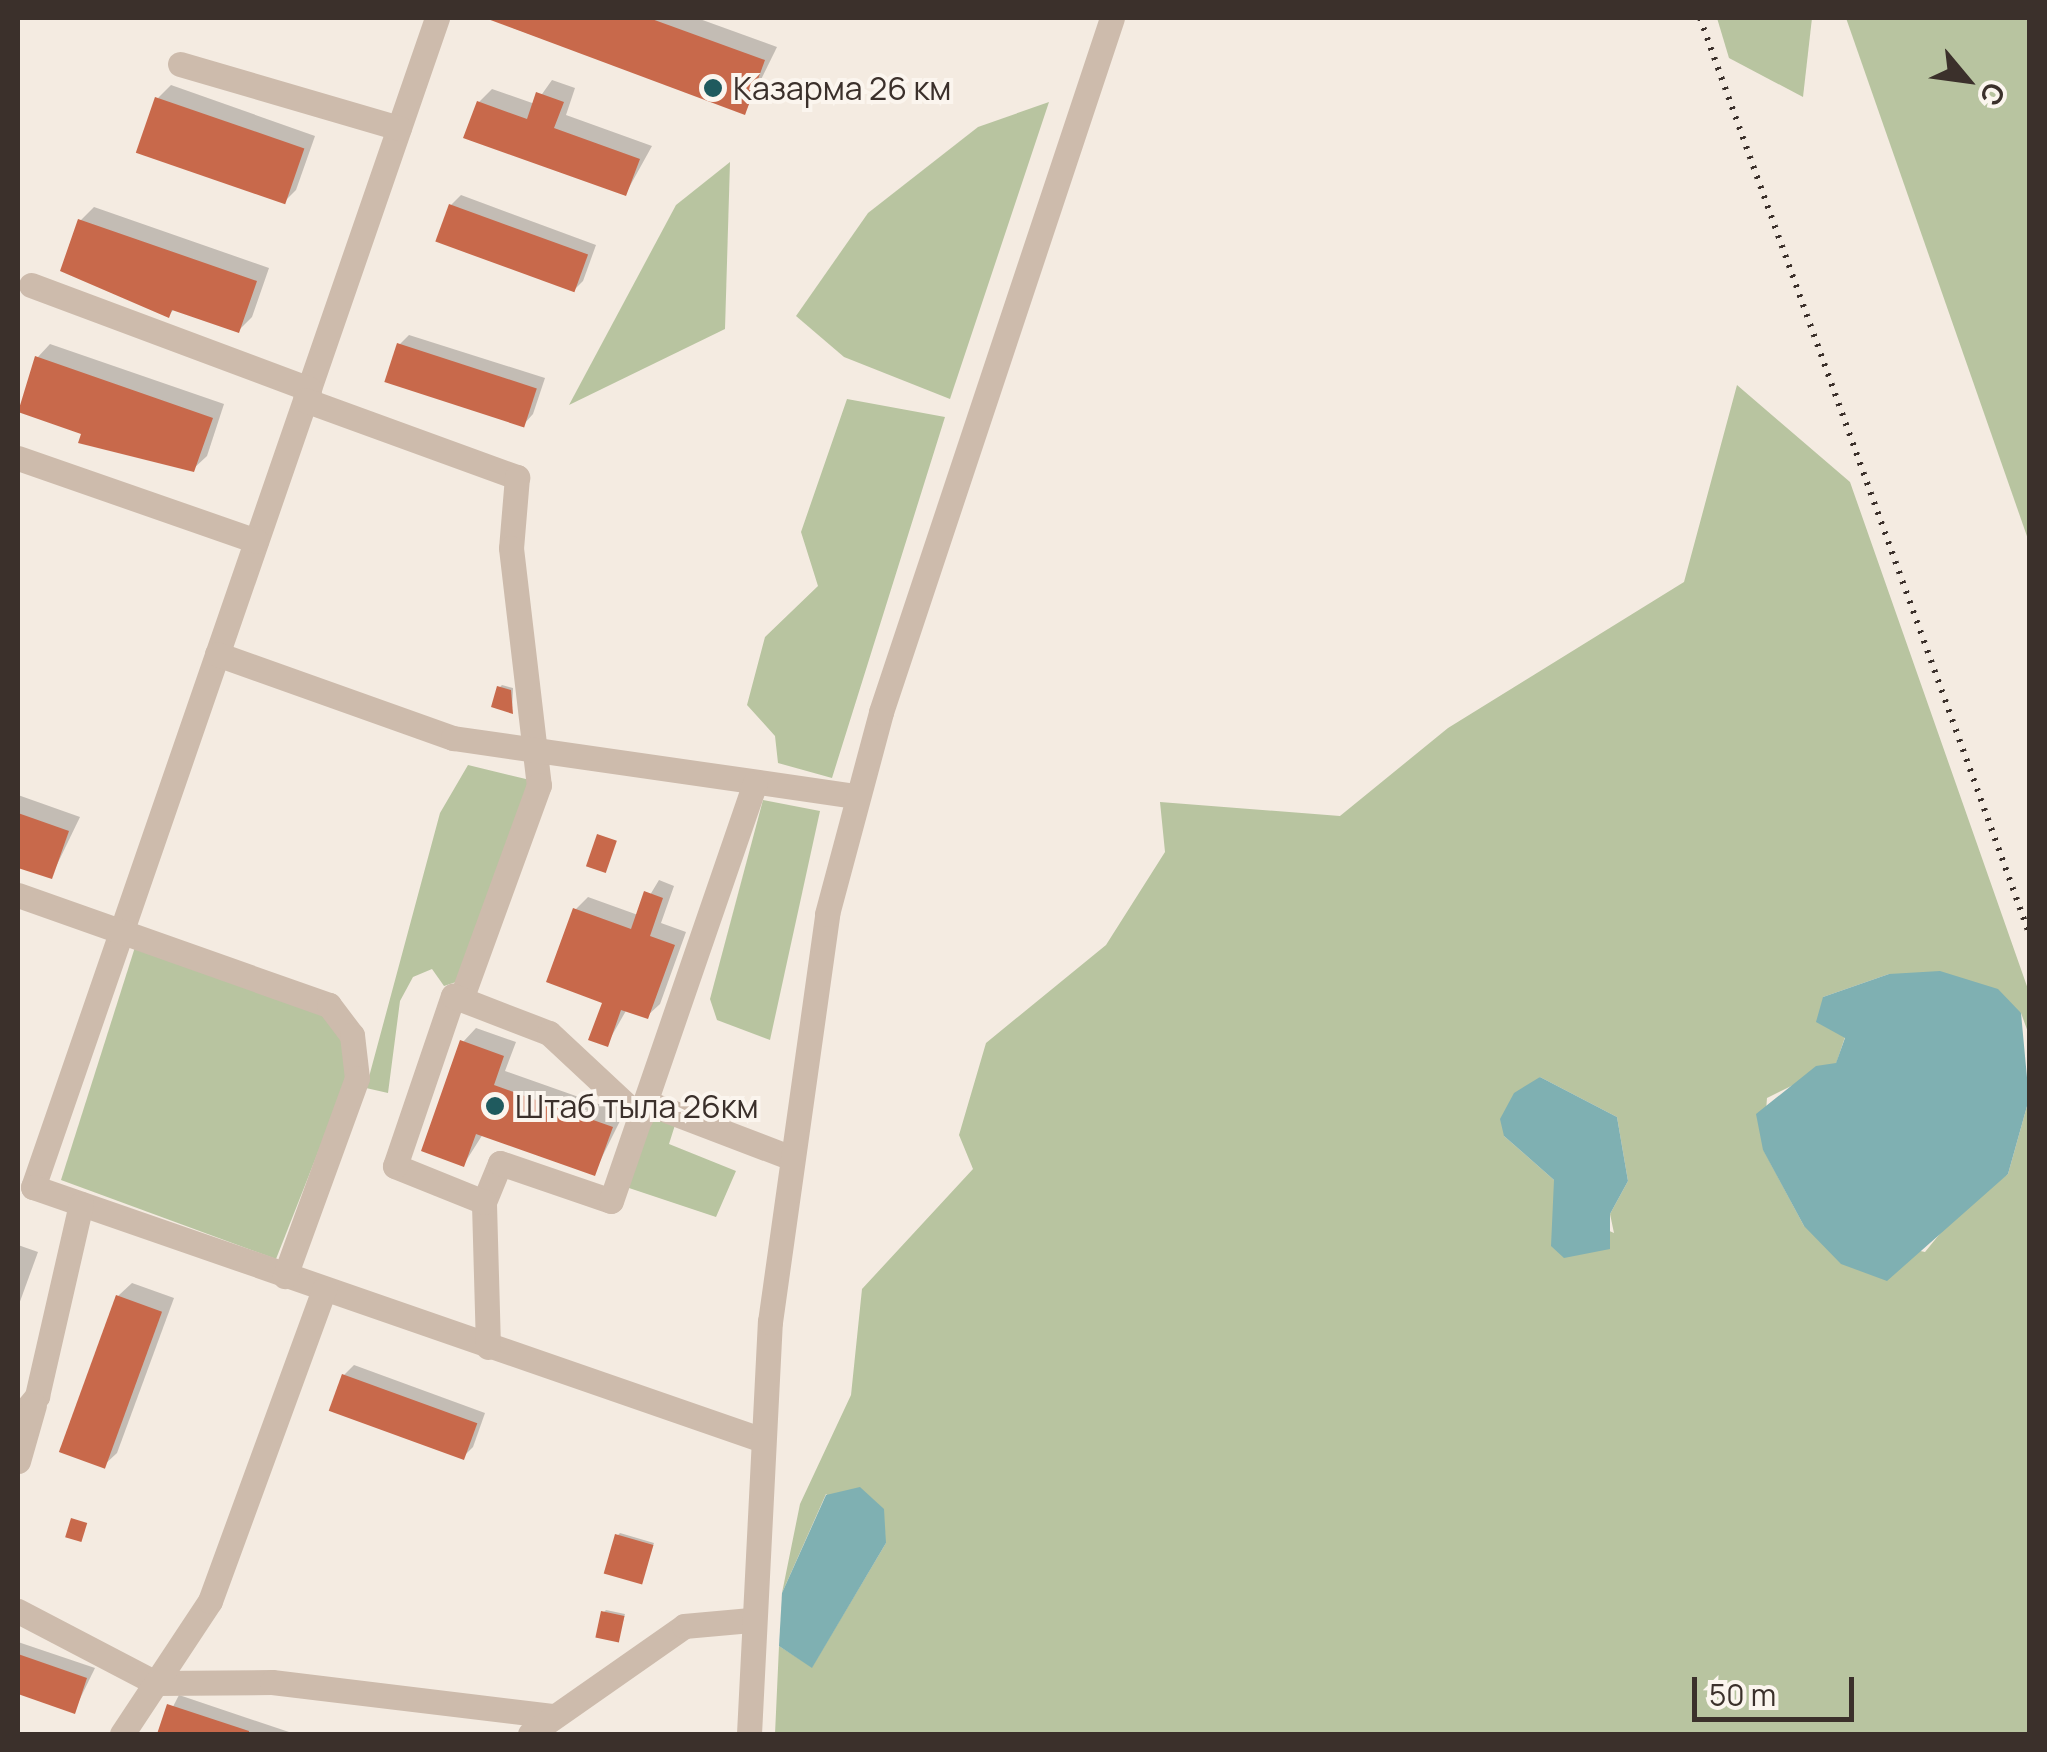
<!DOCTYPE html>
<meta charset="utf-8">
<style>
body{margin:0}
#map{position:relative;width:2047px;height:1752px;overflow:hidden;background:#f4ebe1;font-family:Manrope,sans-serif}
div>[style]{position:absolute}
.green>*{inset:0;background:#b8c4a0}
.water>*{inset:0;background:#7fb0b2}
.shadow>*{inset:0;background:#0003}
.building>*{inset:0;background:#c8694b;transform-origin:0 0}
.minor>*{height:25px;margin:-12.5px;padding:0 12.5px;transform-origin:12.5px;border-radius:12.5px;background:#cdbbac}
.rail>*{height:6px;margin-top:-3px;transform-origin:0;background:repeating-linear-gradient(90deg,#3b302b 0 2.5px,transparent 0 10.5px)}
.dots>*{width:28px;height:28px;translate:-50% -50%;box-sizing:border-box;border:5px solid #fbf5ee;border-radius:50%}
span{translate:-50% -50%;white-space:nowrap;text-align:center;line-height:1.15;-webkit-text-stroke:8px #fbf5ee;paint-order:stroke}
.poi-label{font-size:32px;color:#3b302b}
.left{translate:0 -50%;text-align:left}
.frame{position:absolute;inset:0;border:20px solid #3b302b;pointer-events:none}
.north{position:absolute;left:1917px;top:30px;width:100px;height:100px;-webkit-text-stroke:8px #fbf5ee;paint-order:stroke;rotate:119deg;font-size:28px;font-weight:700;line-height:40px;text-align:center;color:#3b302b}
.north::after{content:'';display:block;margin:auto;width:35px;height:45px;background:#3b302b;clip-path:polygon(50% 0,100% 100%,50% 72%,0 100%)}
.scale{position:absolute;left:1692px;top:1677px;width:162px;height:45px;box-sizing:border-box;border:5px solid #3b302b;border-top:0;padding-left:12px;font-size:30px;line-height:35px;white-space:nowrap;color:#3b302b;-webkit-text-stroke:8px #fbf5ee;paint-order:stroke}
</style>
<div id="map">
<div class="green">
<i style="clip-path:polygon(1717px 18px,1812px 18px,1803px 97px,1729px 58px)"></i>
<i style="clip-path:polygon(1846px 18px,2029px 18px,2029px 542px)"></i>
<i style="clip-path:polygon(1049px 102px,950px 399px,844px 357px,796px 316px,868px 213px,978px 127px)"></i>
<i style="clip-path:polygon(730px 162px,725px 329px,569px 405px,676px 205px)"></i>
<i style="clip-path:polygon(evenodd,1737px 385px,1850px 482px,2029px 992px,2029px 1035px,2021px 1013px,1889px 974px,1823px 997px,1845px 1037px,1836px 1064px,1767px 1098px,1763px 1149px,1804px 1226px,1925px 1252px,1961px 1208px,2008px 1174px,2029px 1099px,2029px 1734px,775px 1734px,779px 1646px,812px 1667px,886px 1543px,826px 1494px,782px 1593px,800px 1504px,851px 1395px,862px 1289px,973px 1169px,959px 1135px,986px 1043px,1106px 945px,1165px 852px,1160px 802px,1340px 816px,1448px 728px,1684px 582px,1737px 385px,1540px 1077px,1617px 1117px,1628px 1181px,1610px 1214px,1614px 1233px,1557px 1208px,1554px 1180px,1504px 1136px,1540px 1077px)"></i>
<i style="clip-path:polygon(847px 399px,945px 417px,832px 778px,778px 763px,775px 736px,747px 705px,765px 637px,818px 586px,801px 532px)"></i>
<i style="clip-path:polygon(468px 765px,530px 780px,462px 980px,444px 986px,432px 969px,413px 977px,400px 1001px,388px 1093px,366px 1088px,440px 813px)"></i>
<i style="clip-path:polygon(763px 800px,820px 811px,770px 1040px,717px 1020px,710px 999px)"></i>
<i style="clip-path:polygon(136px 944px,322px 1010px,342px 1028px,348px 1076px,276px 1259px,61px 1180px)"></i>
<i style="clip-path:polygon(649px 1116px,675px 1125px,669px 1144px,736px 1171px,716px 1217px,626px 1187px)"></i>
</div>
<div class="water">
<i style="clip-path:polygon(1940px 971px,1998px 989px,2021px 1013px,2029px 1099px,2008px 1174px,1887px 1281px,1841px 1264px,1804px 1226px,1763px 1150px,1756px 1114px,1816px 1066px,1836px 1063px,1845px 1038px,1816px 1022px,1823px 997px,1889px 974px)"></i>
<i style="clip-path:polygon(1540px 1077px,1617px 1117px,1628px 1181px,1610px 1214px,1610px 1249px,1564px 1258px,1551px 1246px,1554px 1180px,1504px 1136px,1500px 1119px,1514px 1093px)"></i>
<i style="clip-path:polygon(860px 1487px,884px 1509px,886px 1543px,812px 1668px,779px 1646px,782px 1593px,826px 1495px)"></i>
</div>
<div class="shadow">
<i style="clip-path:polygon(517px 18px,697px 18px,777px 47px,745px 112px,513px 28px)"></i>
<i style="clip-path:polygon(552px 80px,575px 88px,566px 115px,652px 146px,626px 193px,479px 102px,492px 89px,535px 104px)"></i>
<i style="clip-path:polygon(171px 85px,315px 136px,296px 190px,283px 203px,158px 98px)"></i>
<i style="clip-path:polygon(461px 195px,596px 245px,583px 281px,573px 291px,451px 205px)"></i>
<i style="clip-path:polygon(94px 207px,269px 268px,252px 317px,239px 330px,175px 308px,169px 315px,80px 221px)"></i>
<i style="clip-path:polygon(409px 335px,545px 378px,533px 414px,524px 424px,399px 345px)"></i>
<i style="clip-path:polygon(50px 344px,224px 404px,207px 456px,193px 469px,85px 432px,37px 358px)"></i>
<i style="clip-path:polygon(502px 685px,513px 688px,512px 711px,500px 687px)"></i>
<i style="clip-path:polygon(18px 795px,80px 817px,51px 877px,18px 865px)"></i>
<i style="clip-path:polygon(659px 880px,674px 886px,661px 923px,686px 932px,660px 1004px,647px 1016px,627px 1009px,607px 1044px,605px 1001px,576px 909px,588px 897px,638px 915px)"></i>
<i style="clip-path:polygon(476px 1028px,516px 1042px,505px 1071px,624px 1113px,594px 1173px,483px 1134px,464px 1164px,463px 1042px)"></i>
<i style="clip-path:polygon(18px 1245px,38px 1252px,18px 1307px)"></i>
<i style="clip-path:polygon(132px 1283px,174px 1298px,117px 1453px,103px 1466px,118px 1296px)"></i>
<i style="clip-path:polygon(354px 1365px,485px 1413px,473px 1447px,463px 1457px,344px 1375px)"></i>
<i style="clip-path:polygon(620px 1533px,654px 1543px,641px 1582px,618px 1535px)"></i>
<i style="clip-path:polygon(606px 1610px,625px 1614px,618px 1640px,603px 1613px)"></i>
<i style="clip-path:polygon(18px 1642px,95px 1668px,74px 1711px,18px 1691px)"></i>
<i style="clip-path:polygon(179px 1695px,295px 1734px,159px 1734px)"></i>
</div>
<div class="building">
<i style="clip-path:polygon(485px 18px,649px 18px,765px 60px,745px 115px)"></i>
<i style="clip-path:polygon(536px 92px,564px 102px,554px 128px,640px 159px,626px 196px,463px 138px,477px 101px,527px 119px)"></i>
<i style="left:155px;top:97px;width:158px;height:59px;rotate:19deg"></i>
<i style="left:449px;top:204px;width:148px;height:40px;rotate:20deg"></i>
<i style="clip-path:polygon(78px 219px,257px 281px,239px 333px,172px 310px,169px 318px,60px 271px)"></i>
<i style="left:397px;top:343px;width:147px;height:41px;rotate:18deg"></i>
<i style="clip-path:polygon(35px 356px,213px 418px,194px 472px,78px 443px,81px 434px,18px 412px)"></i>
<i style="clip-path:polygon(497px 686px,511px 690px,513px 714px,491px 707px)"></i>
<i style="clip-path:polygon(18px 813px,69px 831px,52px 879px,18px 868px)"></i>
<i style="left:597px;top:834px;width:21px;height:34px;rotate:19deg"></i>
<i style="clip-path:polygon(644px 891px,663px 898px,650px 936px,675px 945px,648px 1019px,621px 1010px,608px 1047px,588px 1040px,602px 1003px,546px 982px,573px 908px,631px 929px)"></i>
<i style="clip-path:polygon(460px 1040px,504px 1056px,494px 1085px,613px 1127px,595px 1176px,476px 1134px,464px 1167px,421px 1151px)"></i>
<i style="left:116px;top:1295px;width:49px;height:167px;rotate:20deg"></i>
<i style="left:342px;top:1374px;width:144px;height:39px;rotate:20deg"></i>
<i style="left:71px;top:1518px;width:17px;height:20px;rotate:17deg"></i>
<i style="left:615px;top:1534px;width:40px;height:41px;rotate:16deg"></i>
<i style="left:601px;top:1611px;width:24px;height:27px;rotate:12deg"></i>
<i style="clip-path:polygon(18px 1654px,87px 1678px,75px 1714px,18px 1694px)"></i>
<i style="clip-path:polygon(167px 1704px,249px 1731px,249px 1734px,157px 1734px)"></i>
</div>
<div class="minor">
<i style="left:437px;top:18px;width:1237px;rotate:109.06deg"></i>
<i style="left:33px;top:1187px;width:769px;rotate:19.12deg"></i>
<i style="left:180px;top:64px;width:228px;rotate:16.3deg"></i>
<i style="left:31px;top:285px;width:297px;rotate:20.5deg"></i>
<i style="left:305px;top:400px;width:226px;rotate:20deg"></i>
<i style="left:517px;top:477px;width:71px;rotate:94.8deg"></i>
<i style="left:511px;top:548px;width:239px;rotate:83.3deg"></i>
<i style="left:539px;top:785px;width:228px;rotate:110deg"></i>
<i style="left:18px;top:458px;width:252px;rotate:19.2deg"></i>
<i style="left:217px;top:654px;width:251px;rotate:19.6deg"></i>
<i style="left:453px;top:738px;width:407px;rotate:8.2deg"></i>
<i style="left:18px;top:895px;width:330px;rotate:19.5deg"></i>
<i style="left:329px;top:1005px;width:38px;rotate:53deg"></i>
<i style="left:352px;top:1035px;width:43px;rotate:83.4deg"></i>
<i style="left:357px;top:1078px;width:211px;rotate:110deg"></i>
<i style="left:645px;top:1102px;width:154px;rotate:20.9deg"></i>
<i style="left:484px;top:1202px;width:42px;rotate:-67.7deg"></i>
<i style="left:500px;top:1163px;width:117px;rotate:18.9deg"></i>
<i style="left:611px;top:1201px;width:442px;rotate:-71deg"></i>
<i style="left:488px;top:1347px;width:145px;rotate:-91.6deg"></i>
<i style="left:484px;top:1202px;width:96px;rotate:-158deg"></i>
<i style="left:395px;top:1166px;width:180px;rotate:-71.2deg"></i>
<i style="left:453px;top:996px;width:103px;rotate:21.1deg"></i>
<i style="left:549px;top:1033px;width:125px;rotate:43deg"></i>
<i style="left:18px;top:1419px;width:30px;rotate:-50deg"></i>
<i style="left:37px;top:1396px;width:197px;rotate:-77.1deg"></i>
<i style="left:18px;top:1461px;width:58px;rotate:-74.1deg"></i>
<i style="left:18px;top:1611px;width:156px;rotate:27.6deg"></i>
<i style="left:156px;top:1683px;width:116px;rotate:-0.5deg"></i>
<i style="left:272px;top:1682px;width:284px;rotate:6.9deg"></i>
<i style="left:122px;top:1734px;width:159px;rotate:-56.5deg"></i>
<i style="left:210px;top:1601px;width:332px;rotate:-69.9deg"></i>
<i style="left:530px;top:1734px;width:188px;rotate:-35deg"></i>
<i style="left:684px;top:1626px;width:67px;rotate:-5.1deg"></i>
<i style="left:749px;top:1734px;width:413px;rotate:-87.1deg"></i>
<i style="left:770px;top:1322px;width:412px;rotate:-82deg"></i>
<i style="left:827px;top:914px;width:209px;rotate:-75deg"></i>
<i style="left:881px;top:712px;width:731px;rotate:-71.59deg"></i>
</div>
<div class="rail">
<i style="left:1700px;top:18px;width:976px;rotate:70.23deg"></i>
</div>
<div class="dots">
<i style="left:713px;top:88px;background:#1f5a5e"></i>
<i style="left:495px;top:1106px;background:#1f5a5e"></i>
</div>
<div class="poi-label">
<span class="left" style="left:733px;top:88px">Казарма 26 км</span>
<span class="left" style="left:515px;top:1106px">Штаб тыла 26км</span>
</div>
<div class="frame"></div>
<div class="north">С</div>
<div class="scale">50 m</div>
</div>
